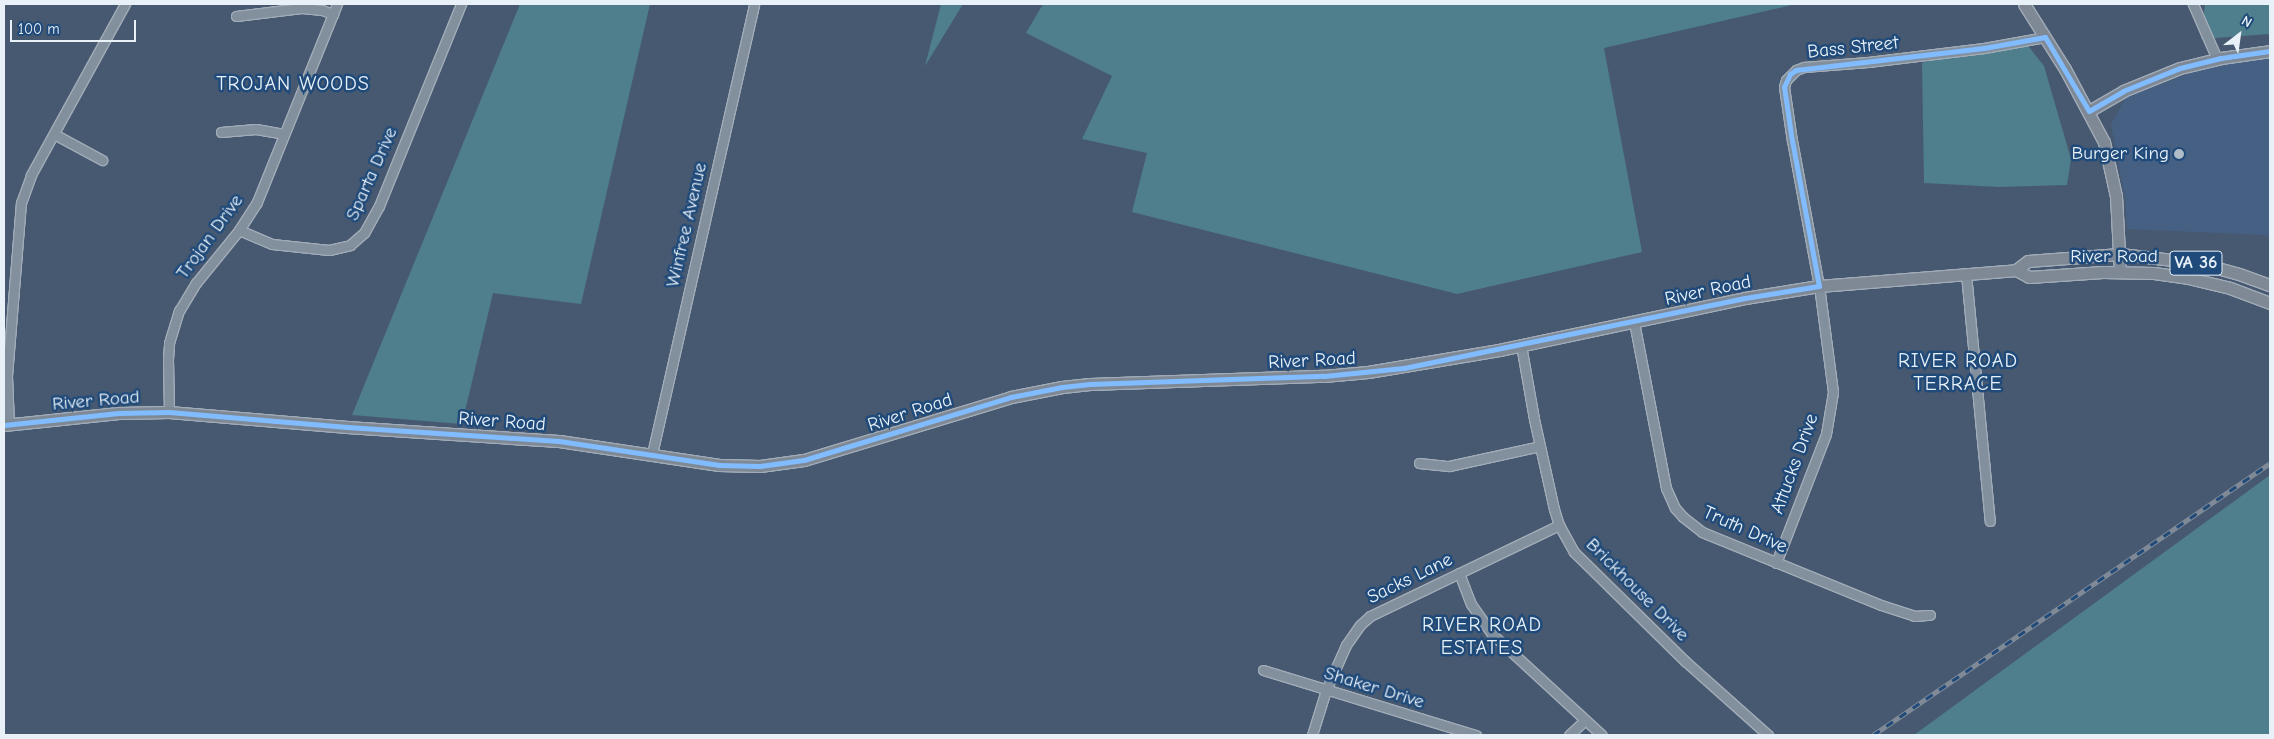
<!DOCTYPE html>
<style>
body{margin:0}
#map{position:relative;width:2274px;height:739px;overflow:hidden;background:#475970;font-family:"Comic Neue",sans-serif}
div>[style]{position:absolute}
.built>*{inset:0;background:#466083}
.green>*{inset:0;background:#4f7e8d}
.roads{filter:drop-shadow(1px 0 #a2acb8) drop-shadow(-1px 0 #a2acb8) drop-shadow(0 1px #a2acb8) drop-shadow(0 -1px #a2acb8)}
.minor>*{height:9px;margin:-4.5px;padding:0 4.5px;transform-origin:4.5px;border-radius:4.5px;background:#828f9c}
.major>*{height:11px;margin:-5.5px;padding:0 5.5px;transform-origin:5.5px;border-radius:5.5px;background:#7e8995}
.rail>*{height:4.5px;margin-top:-2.25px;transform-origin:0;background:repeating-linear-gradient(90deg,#1f4a7a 0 8px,#808a97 0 16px);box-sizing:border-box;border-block:1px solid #808a97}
.cycleway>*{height:5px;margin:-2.5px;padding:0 2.5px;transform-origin:2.5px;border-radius:2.5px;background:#80bcff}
.dots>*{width:14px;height:14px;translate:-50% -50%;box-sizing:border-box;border:2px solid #1f4a7a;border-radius:50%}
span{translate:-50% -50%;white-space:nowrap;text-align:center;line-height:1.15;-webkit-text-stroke:5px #1f4a7a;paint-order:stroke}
.shield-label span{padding:1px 4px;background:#1f4a7a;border:1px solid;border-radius:4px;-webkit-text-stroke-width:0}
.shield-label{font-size:18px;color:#e8f1f8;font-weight:700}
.street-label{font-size:19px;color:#e8f1f8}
.poi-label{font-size:19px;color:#e8f1f8}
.right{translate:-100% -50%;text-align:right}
.neighbourhood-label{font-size:20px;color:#e8f1f8;letter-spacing:1px}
.frame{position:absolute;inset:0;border:5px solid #e8f1f8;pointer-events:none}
.north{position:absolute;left:2214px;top:10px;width:50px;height:50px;-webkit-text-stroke:4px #1f4a7a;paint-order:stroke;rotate:30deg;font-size:14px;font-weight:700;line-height:20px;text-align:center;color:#e8f1f8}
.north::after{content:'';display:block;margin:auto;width:18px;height:22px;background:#e8f1f8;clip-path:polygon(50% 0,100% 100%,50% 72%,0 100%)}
.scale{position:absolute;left:10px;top:20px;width:126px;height:22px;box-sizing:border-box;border:2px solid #e8f1f8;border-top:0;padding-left:6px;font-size:15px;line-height:18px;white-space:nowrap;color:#e8f1f8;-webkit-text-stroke:4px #1f4a7a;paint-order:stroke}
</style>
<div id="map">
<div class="built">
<i style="clip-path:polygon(2270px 51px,2270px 238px,2264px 235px,2127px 229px,2125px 198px,2111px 124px,2126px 97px,2207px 67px)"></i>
</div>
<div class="green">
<i style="clip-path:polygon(520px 4px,650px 4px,581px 304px,493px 293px,462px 424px,352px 415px)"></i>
<i style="clip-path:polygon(941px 4px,963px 4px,925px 66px)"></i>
<i style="clip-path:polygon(1043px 4px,1796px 4px,1604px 48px,1642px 252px,1457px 294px,1132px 212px,1147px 153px,1082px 139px,1112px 76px,1026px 33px)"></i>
<i style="clip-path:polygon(2205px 4px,2270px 4px,2270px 34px,2201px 39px)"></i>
<i style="clip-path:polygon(1981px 44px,2029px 47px,2044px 66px,2071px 159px,2067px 185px,1999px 187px,1924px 183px,1922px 63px)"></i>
<i style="clip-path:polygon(2270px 475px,2270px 735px,1914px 735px,2155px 559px)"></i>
</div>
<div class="roads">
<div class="minor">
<i style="left:2193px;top:4px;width:60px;rotate:66.4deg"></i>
<i style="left:236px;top:16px;width:66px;rotate:-6.9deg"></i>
<i style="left:302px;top:8px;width:20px;rotate:6deg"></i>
<i style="left:322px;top:10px;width:12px;rotate:20deg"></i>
<i style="left:221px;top:132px;width:35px;rotate:-5deg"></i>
<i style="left:256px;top:129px;width:28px;rotate:10deg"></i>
<i style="left:54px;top:134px;width:55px;rotate:28.4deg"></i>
<i style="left:239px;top:230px;width:36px;rotate:23deg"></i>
<i style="left:272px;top:244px;width:57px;rotate:6deg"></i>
<i style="left:329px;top:250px;width:22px;rotate:-13deg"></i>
<i style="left:350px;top:245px;width:18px;rotate:-41deg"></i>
<i style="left:364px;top:233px;width:31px;rotate:-61deg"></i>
<i style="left:379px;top:206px;width:218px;rotate:-67.9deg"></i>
<i style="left:1966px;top:274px;width:248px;rotate:84.5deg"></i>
<i style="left:1634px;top:322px;width:169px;rotate:79.1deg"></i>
<i style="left:1666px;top:488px;width:22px;rotate:66deg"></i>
<i style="left:1675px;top:508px;width:12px;rotate:48deg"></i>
<i style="left:1683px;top:517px;width:24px;rotate:38deg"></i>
<i style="left:1702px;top:532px;width:193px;rotate:22.2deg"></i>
<i style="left:1881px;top:605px;width:35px;rotate:18deg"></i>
<i style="left:1914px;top:616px;width:16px;rotate:-4deg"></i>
<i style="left:1521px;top:345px;width:75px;rotate:80deg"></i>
<i style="left:1534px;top:419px;width:92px;rotate:77.5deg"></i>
<i style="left:1554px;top:509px;width:17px;rotate:73deg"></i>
<i style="left:1559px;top:525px;width:31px;rotate:61deg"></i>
<i style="left:1574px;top:552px;width:156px;rotate:44.5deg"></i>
<i style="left:1685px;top:661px;width:111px;rotate:41.7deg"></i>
<i style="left:169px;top:412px;width:53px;rotate:-91.1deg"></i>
<i style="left:168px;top:359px;width:16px;rotate:-86deg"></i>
<i style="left:169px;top:343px;width:34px;rotate:-73deg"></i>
<i style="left:179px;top:311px;width:33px;rotate:-59deg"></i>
<i style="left:196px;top:283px;width:68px;rotate:-50.9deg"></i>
<i style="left:239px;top:230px;width:33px;rotate:-57deg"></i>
<i style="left:257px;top:202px;width:214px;rotate:-68deg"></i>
<i style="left:9px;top:424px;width:48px;rotate:-92.4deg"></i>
<i style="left:7px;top:376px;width:174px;rotate:-85.4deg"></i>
<i style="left:21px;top:203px;width:30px;rotate:-70deg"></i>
<i style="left:31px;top:175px;width:195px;rotate:-61.2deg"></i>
<i style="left:652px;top:454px;width:461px;rotate:-77.2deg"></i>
<i style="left:1419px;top:463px;width:30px;rotate:6deg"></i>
<i style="left:1449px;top:466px;width:93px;rotate:-12.4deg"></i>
<i style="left:1776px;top:563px;width:138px;rotate:-68.8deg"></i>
<i style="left:1826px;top:434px;width:43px;rotate:-80.5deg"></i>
<i style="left:1833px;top:392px;width:107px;rotate:-97.5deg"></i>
<i style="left:1819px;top:286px;width:147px;rotate:-100.5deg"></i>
<i style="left:1792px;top:141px;width:55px;rotate:-98.4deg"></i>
<i style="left:1784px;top:87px;width:7px;rotate:-74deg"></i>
<i style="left:1786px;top:80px;width:14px;rotate:-45deg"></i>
<i style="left:1796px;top:70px;width:9px;rotate:-21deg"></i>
<i style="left:1804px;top:67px;width:64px;rotate:-4.5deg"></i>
<i style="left:1868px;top:62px;width:117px;rotate:-6.9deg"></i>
<i style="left:1984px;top:48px;width:62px;rotate:-10.2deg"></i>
<i style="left:1459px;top:573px;width:33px;rotate:69deg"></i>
<i style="left:1471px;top:604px;width:37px;rotate:55deg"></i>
<i style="left:1492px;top:634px;width:149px;rotate:42.6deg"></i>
<i style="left:1263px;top:670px;width:223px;rotate:17deg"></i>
<i style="left:1312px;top:735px;width:47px;rotate:-72.7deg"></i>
<i style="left:1326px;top:690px;width:49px;rotate:-66deg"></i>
<i style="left:1346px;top:645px;width:24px;rotate:-55deg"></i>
<i style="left:1360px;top:625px;width:13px;rotate:-42deg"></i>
<i style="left:1370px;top:616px;width:210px;rotate:-25.7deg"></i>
<i style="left:1569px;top:735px;width:22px;rotate:-43deg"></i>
</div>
<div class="major">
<i style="left:2024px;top:4px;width:77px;rotate:57.8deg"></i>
<i style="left:2065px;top:69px;width:83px;rotate:61.9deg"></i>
<i style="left:2104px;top:142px;width:55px;rotate:77.5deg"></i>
<i style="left:2116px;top:196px;width:76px;rotate:87deg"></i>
<i style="left:2089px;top:111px;width:39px;rotate:-30deg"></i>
<i style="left:2123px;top:91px;width:61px;rotate:-22deg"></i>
<i style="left:2180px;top:68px;width:42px;rotate:-13.7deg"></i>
<i style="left:2221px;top:58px;width:49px;rotate:-8.1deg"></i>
<i style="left:2016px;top:270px;width:15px;rotate:28deg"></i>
<i style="left:2029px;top:277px;width:74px;rotate:-3.9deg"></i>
<i style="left:2103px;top:272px;width:51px;rotate:1.1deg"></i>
<i style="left:2154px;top:273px;width:34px;rotate:8deg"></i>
<i style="left:2188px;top:278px;width:43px;rotate:13.4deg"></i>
<i style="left:2230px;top:288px;width:43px;rotate:20.6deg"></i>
<i style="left:4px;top:425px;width:115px;rotate:-6deg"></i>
<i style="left:118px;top:413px;width:51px;rotate:-1.1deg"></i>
<i style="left:169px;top:412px;width:179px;rotate:4.8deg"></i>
<i style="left:347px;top:427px;width:212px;rotate:3.8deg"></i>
<i style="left:559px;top:441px;width:162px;rotate:8.5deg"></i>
<i style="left:719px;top:465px;width:41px;rotate:1.4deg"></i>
<i style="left:760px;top:466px;width:44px;rotate:-7.8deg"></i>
<i style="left:804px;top:460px;width:216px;rotate:-16.9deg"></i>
<i style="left:1011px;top:397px;width:52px;rotate:-11.1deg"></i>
<i style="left:1062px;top:387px;width:28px;rotate:-6deg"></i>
<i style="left:1090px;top:384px;width:234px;rotate:-2deg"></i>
<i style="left:1324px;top:376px;width:44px;rotate:-5.2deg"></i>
<i style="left:1368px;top:372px;width:133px;rotate:-9.5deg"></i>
<i style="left:1499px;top:350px;width:251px;rotate:-11.9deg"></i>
<i style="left:1745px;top:298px;width:75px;rotate:-9.2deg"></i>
<i style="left:1819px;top:286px;width:198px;rotate:-4.6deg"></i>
<i style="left:2016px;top:270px;width:15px;rotate:-37deg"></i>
<i style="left:2028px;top:261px;width:92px;rotate:-4.4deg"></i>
<i style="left:2120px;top:254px;width:80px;rotate:6.5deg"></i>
<i style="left:2199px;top:263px;width:41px;rotate:15.4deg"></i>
<i style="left:2239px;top:274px;width:33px;rotate:20deg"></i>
</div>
</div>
<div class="rail">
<i style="left:1873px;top:735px;width:481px;rotate:-34.4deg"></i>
</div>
<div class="cycleway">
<i style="left:4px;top:425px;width:115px;rotate:-6deg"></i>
<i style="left:118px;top:413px;width:51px;rotate:-1.1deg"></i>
<i style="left:169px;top:412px;width:179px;rotate:4.8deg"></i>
<i style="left:347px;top:427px;width:212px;rotate:3.8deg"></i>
<i style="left:559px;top:441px;width:162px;rotate:8.5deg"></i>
<i style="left:719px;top:465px;width:41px;rotate:1.4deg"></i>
<i style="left:760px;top:466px;width:44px;rotate:-7.8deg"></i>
<i style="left:804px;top:460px;width:216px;rotate:-16.9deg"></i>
<i style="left:1011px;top:397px;width:52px;rotate:-11.1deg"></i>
<i style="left:1062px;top:387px;width:28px;rotate:-6deg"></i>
<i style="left:1090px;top:384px;width:234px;rotate:-2deg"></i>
<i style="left:1324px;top:376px;width:80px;rotate:-5.7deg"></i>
<i style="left:1404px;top:368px;width:348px;rotate:-11.6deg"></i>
<i style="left:1745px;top:298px;width:75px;rotate:-9.2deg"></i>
<i style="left:1819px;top:286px;width:147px;rotate:-100.5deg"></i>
<i style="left:1792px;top:141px;width:55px;rotate:-98.4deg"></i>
<i style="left:1784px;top:87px;width:14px;rotate:-65deg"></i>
<i style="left:1790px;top:74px;width:7px;rotate:-34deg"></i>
<i style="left:1796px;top:70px;width:189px;rotate:-6.7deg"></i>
<i style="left:1984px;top:48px;width:62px;rotate:-10.2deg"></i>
<i style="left:2045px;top:37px;width:86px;rotate:59.3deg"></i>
<i style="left:2089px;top:111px;width:39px;rotate:-30deg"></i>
<i style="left:2123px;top:91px;width:61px;rotate:-22deg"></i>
<i style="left:2180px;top:68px;width:42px;rotate:-13.7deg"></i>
<i style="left:2221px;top:58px;width:49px;rotate:-8.1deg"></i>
</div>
<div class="dots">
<i style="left:2179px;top:154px;background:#b0bcc8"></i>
</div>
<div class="shield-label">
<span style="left:2196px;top:263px">VA 36</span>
</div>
<div class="street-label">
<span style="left:1853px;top:48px;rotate:-6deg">Bass Street</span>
<span style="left:372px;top:174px;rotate:-66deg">Sparta Drive</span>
<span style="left:687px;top:225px;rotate:-77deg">Winfree Avenue</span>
<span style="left:210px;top:237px;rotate:-54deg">Trojan Drive</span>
<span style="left:2114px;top:257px">River Road</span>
<span style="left:1708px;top:291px;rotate:-12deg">River Road</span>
<span style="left:1312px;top:361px;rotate:-3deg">River Road</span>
<span style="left:96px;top:401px;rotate:-5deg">River Road</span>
<span style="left:910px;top:413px;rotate:-18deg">River Road</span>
<span style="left:502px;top:422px;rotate:4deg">River Road</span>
<span style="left:1795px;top:464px;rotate:-70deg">Attucks Drive</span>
<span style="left:1745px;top:530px;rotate:24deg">Truth Drive</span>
<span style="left:1410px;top:579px;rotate:-26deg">Sacks Lane</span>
<span style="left:1637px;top:590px;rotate:45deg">Brickhouse Drive</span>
<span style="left:1374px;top:688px;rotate:17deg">Shaker Drive</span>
</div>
<div class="poi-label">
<span class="right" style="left:2169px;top:154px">Burger King</span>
</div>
<div class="neighbourhood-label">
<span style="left:293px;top:83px">TROJAN WOODS</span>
<span style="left:1958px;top:372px">RIVER ROAD<br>TERRACE</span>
<span style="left:1482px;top:636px">RIVER ROAD<br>ESTATES</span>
</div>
<div class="frame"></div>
<div class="north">N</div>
<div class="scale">100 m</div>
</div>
